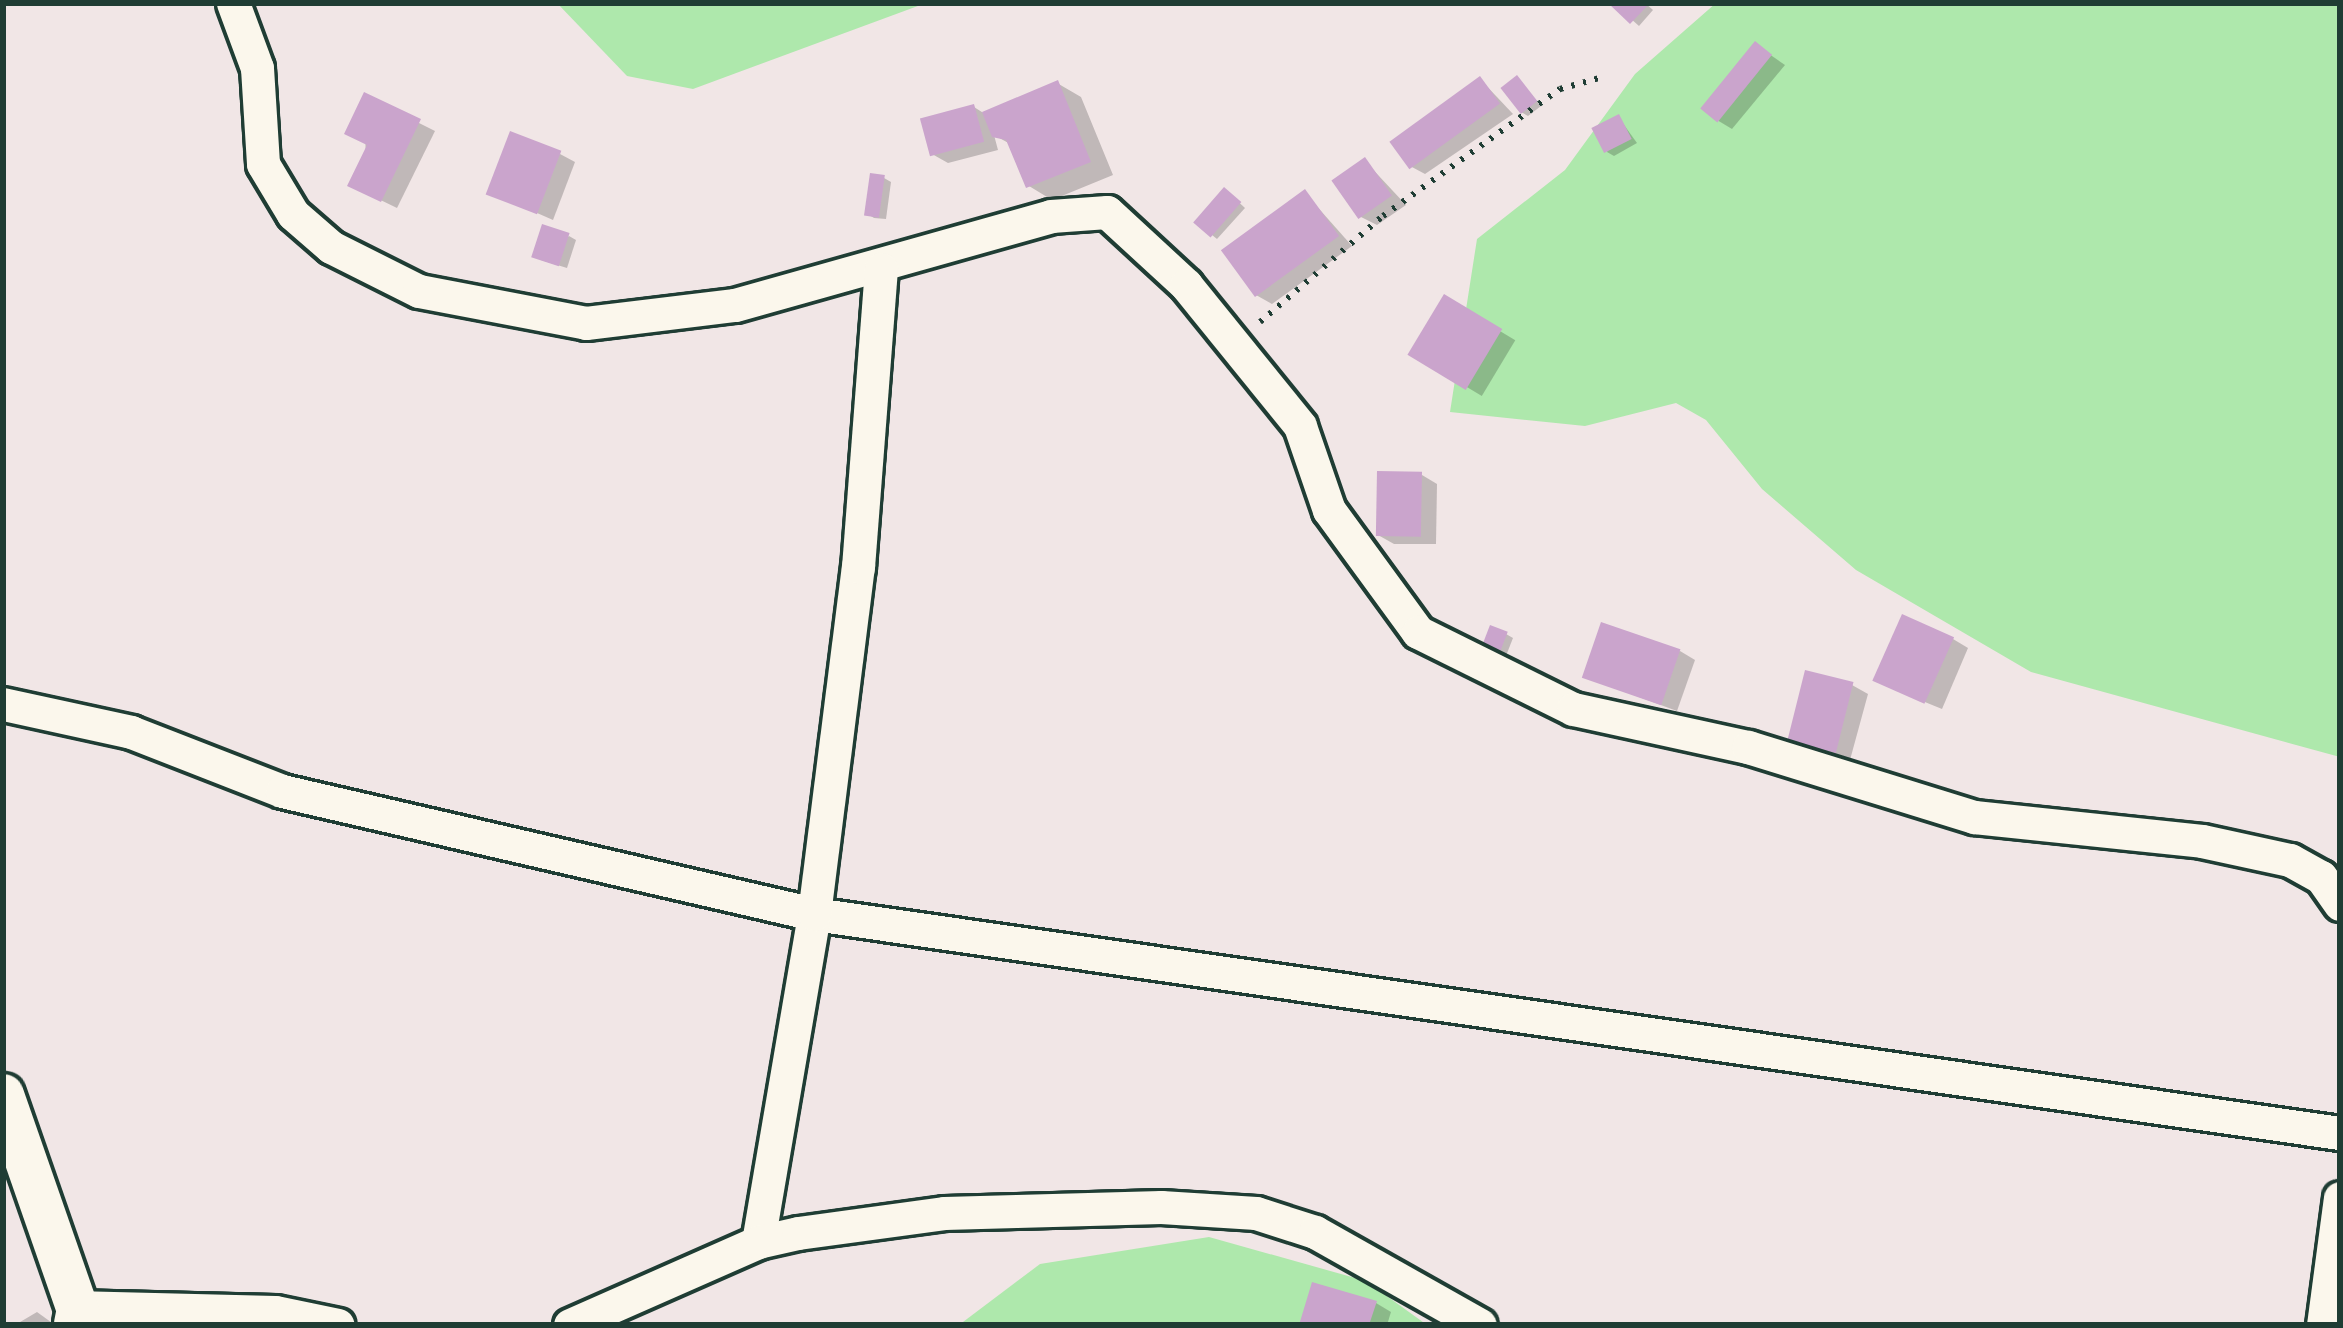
<!DOCTYPE html>
<style>
body{margin:0}
#map{position:relative;width:2343px;height:1328px;overflow:hidden;background:#f1e6e6;font-family:Delius,sans-serif}
div>[style]{position:absolute}
.green>*{inset:0;background:#aee8ac}
.shadow>*{inset:0;background:#0003;transform-origin:0 0}
.building>*{inset:0;background:#caa4cc;transform-origin:0 0}
.path>*{height:6px;margin-top:-3px;transform-origin:0;background:repeating-linear-gradient(90deg,#1f3d34 0 3px,transparent 0 12px)}
.roads{filter:drop-shadow(3px 0 #1f3d34) drop-shadow(-3px 0 #1f3d34) drop-shadow(0 3px #1f3d34) drop-shadow(0 -3px #1f3d34)}
.minor>*{height:33px;margin:-16.5px;padding:0 16.5px;transform-origin:16.5px;border-radius:16.5px;background:#fbf7ec}
.tertiary>*{height:42px;margin:-21px;padding:0 21px;transform-origin:21px;border-radius:21px;background:#fbf7ec}
span{translate:-50% -50%;white-space:nowrap;text-align:center;line-height:1.15;-webkit-text-stroke:9px #fbf7ec;paint-order:stroke}
.frame{position:absolute;inset:0;border:6px solid #1f3d34;pointer-events:none}
</style>
<div id="map">
<div class="green">
<i style="clip-path:polygon(557px 3px,926px 3px,693px 89px,627px 76px)"></i>
<i style="clip-path:polygon(1716px 3px,2340px 3px,2340px 757px,2031px 672px,1856px 570px,1762px 489px,1706px 420px,1676px 403px,1585px 426px,1450px 412px,1477px 239px,1565px 170px,1635px 74px)"></i>
<i style="clip-path:polygon(1209px 1237px,1366px 1281px,1427px 1325px,959px 1325px,1040px 1264px)"></i>
</div>
<div class="shadow">
<i style="clip-path:polygon(1613px 3px,1645px 3px,1653px 10px,1639px 26px)"></i>
<i style="clip-path:polygon(1756px 45px,1785px 65px,1732px 129px,1717px 120px)"></i>
<i style="clip-path:polygon(1480px 79px,1513px 114px,1425px 174px,1410px 166px)"></i>
<i style="clip-path:polygon(1518px 79px,1541px 106px,1528px 116px,1521px 112px)"></i>
<i style="clip-path:polygon(1057px 83px,1081px 97px,1113px 175px,1052px 200px,1029px 186px,1012px 145px,994px 135px,998px 150px,948px 163px,932px 154px,974px 107px,985px 114px)"></i>
<i style="clip-path:polygon(365px 96px,435px 131px,397px 208px,366px 193px)"></i>
<i style="clip-path:polygon(1619px 118px,1637px 143px,1614px 156px,1607px 152px)"></i>
<i style="clip-path:polygon(560px 154px,575px 162px,553px 220px,489px 192px)"></i>
<i style="clip-path:polygon(1365px 161px,1406px 205px,1377px 225px,1361px 217px)"></i>
<i style="clip-path:polygon(884px 178px,891px 182px,886px 219px,874px 218px,868px 214px)"></i>
<i style="clip-path:polygon(1305px 193px,1352px 246px,1272px 304px,1256px 295px)"></i>
<i style="clip-path:polygon(1231px 195px,1245px 208px,1217px 239px,1196px 222px)"></i>
<i style="clip-path:polygon(569px 236px,576px 240px,567px 268px,541px 260px)"></i>
<i style="left:1445px;top:298px;width:82px;height:65px;rotate:31deg"></i>
<i style="clip-path:polygon(1422px 475px,1437px 484px,1436px 544px,1394px 544px,1378px 535px)"></i>
<i style="clip-path:polygon(1506px 634px,1513px 638px,1504px 661px,1483px 651px)"></i>
<i style="clip-path:polygon(1953px 639px,1968px 648px,1942px 709px,1893px 689px)"></i>
<i style="clip-path:polygon(1680px 651px,1695px 660px,1677px 711px,1585px 677px)"></i>
<i style="clip-path:polygon(1852px 685px,1868px 694px,1850px 760px,1790px 740px)"></i>
<i style="clip-path:polygon(1376px 1303px,1391px 1312px,1387px 1325px,1302px 1325px)"></i>
<i style="clip-path:polygon(37px 1312px,55px 1325px,15px 1325px)"></i>
</div>
<div class="building">
<i style="clip-path:polygon(1608px 3px,1650px 3px,1630px 24px)"></i>
<i style="left:1755px;top:41px;width:22px;height:87px;rotate:39deg"></i>
<i style="left:1517px;top:75px;width:33px;height:21px;rotate:52deg"></i>
<i style="left:1480px;top:76px;width:34px;height:112px;rotate:54deg"></i>
<i style="clip-path:polygon(1058px 80px,1091px 162px,1026px 188px,1006px 140px,992px 137px,982px 112px)"></i>
<i style="clip-path:polygon(364px 92px,421px 119px,381px 202px,347px 186px,367px 145px,344px 134px)"></i>
<i style="left:974px;top:104px;width:39px;height:56px;rotate:75deg"></i>
<i style="left:1619px;top:114px;width:28px;height:31px;rotate:63deg"></i>
<i style="left:510px;top:131px;width:55px;height:68px;rotate:21deg"></i>
<i style="left:1365px;top:157px;width:47px;height:41px;rotate:55deg"></i>
<i style="left:870px;top:173px;width:15px;height:43px;rotate:8deg"></i>
<i style="left:1224px;top:187px;width:23px;height:47px;rotate:41deg"></i>
<i style="left:1305px;top:189px;width:58px;height:104px;rotate:54deg"></i>
<i style="left:542px;top:224px;width:29px;height:35px;rotate:18deg"></i>
<i style="left:1444px;top:294px;width:68px;height:71px;rotate:31deg"></i>
<i style="left:1377px;top:471px;width:45px;height:65px;rotate:1deg"></i>
<i style="left:1902px;top:614px;width:57px;height:73px;rotate:24deg"></i>
<i style="left:1601px;top:622px;width:84px;height:59px;rotate:19deg"></i>
<i style="left:1490px;top:625px;width:19px;height:29px;rotate:21deg"></i>
<i style="left:1805px;top:670px;width:50px;height:73px;rotate:14deg"></i>
<i style="clip-path:polygon(1312px 1282px,1377px 1301px,1369px 1325px,1299px 1325px)"></i>
</div>
<div class="path">
<i style="left:1260px;top:322px;width:162px;rotate:-40.8deg"></i>
<i style="left:1383px;top:216px;width:218px;rotate:-35.7deg"></i>
<i style="left:1560px;top:89px;width:45px;rotate:-15.6deg"></i>
</div>
<div class="roads">
<div class="minor">
<i style="left:233px;top:3px;width:69px;rotate:69.7deg"></i>
<i style="left:257px;top:68px;width:96px;rotate:86.4deg"></i>
<i style="left:263px;top:164px;width:58px;rotate:59deg"></i>
<i style="left:293px;top:214px;width:50px;rotate:41deg"></i>
<i style="left:331px;top:247px;width:98px;rotate:26.6deg"></i>
<i style="left:419px;top:291px;width:170px;rotate:10.8deg"></i>
<i style="left:586px;top:323px;width:150px;rotate:-6.9deg"></i>
<i style="left:735px;top:305px;width:328px;rotate:-15.7deg"></i>
<i style="left:1051px;top:216px;width:56px;rotate:-4.1deg"></i>
<i style="left:1107px;top:212px;width:108px;rotate:42.7deg"></i>
<i style="left:1186px;top:285px;width:181px;rotate:51deg"></i>
<i style="left:1300px;top:426px;width:89px;rotate:71deg"></i>
<i style="left:1329px;top:510px;width:151px;rotate:53.9deg"></i>
<i style="left:1418px;top:632px;width:173px;rotate:26.4deg"></i>
<i style="left:1573px;top:709px;width:179px;rotate:12.3deg"></i>
<i style="left:1748px;top:747px;width:237px;rotate:17.2deg"></i>
<i style="left:1974px;top:817px;width:229px;rotate:6deg"></i>
<i style="left:2202px;top:841px;width:90px;rotate:12.2deg"></i>
<i style="left:2290px;top:860px;width:35px;rotate:29deg"></i>
<i style="left:2321px;top:877px;width:33px;rotate:55deg"></i>
<i style="left:3px;top:704px;width:131px;rotate:12.3deg"></i>
<i style="left:131px;top:732px;width:162px;rotate:21.3deg"></i>
<i style="left:282px;top:791px;width:546px;rotate:13.02deg"></i>
<i style="left:814px;top:914px;width:1542px;rotate:8.17deg"></i>
<i style="left:758px;top:1242px;width:333px;rotate:-80.3deg"></i>
<i style="left:814px;top:914px;width:350px;rotate:-82.8deg"></i>
<i style="left:858px;top:567px;width:299px;rotate:-85.6deg"></i>
<i style="left:70px;top:1323px;width:16px;rotate:-79deg"></i>
<i style="left:73px;top:1307px;width:202px;rotate:1.4deg"></i>
<i style="left:275px;top:1312px;width:64px;rotate:11.7deg"></i>
<i style="left:570px;top:1325px;width:206px;rotate:-23.8deg"></i>
<i style="left:758px;top:1242px;width:41px;rotate:-12.7deg"></i>
<i style="left:798px;top:1233px;width:147px;rotate:-7.8deg"></i>
<i style="left:944px;top:1213px;width:217px;rotate:-1.6deg"></i>
<i style="left:1161px;top:1207px;width:95px;rotate:3.6deg"></i>
<i style="left:1256px;top:1213px;width:62px;rotate:17.9deg"></i>
<i style="left:1315px;top:1232px;width:189px;rotate:29.4deg"></i>
<i style="left:2323px;top:1325px;width:128px;rotate:-82.4deg"></i>
</div>
<div class="tertiary">
<i style="left:3px;top:1095px;width:244px;rotate:70.8deg"></i>
</div>
</div>
<div class="frame"></div>
</div>
